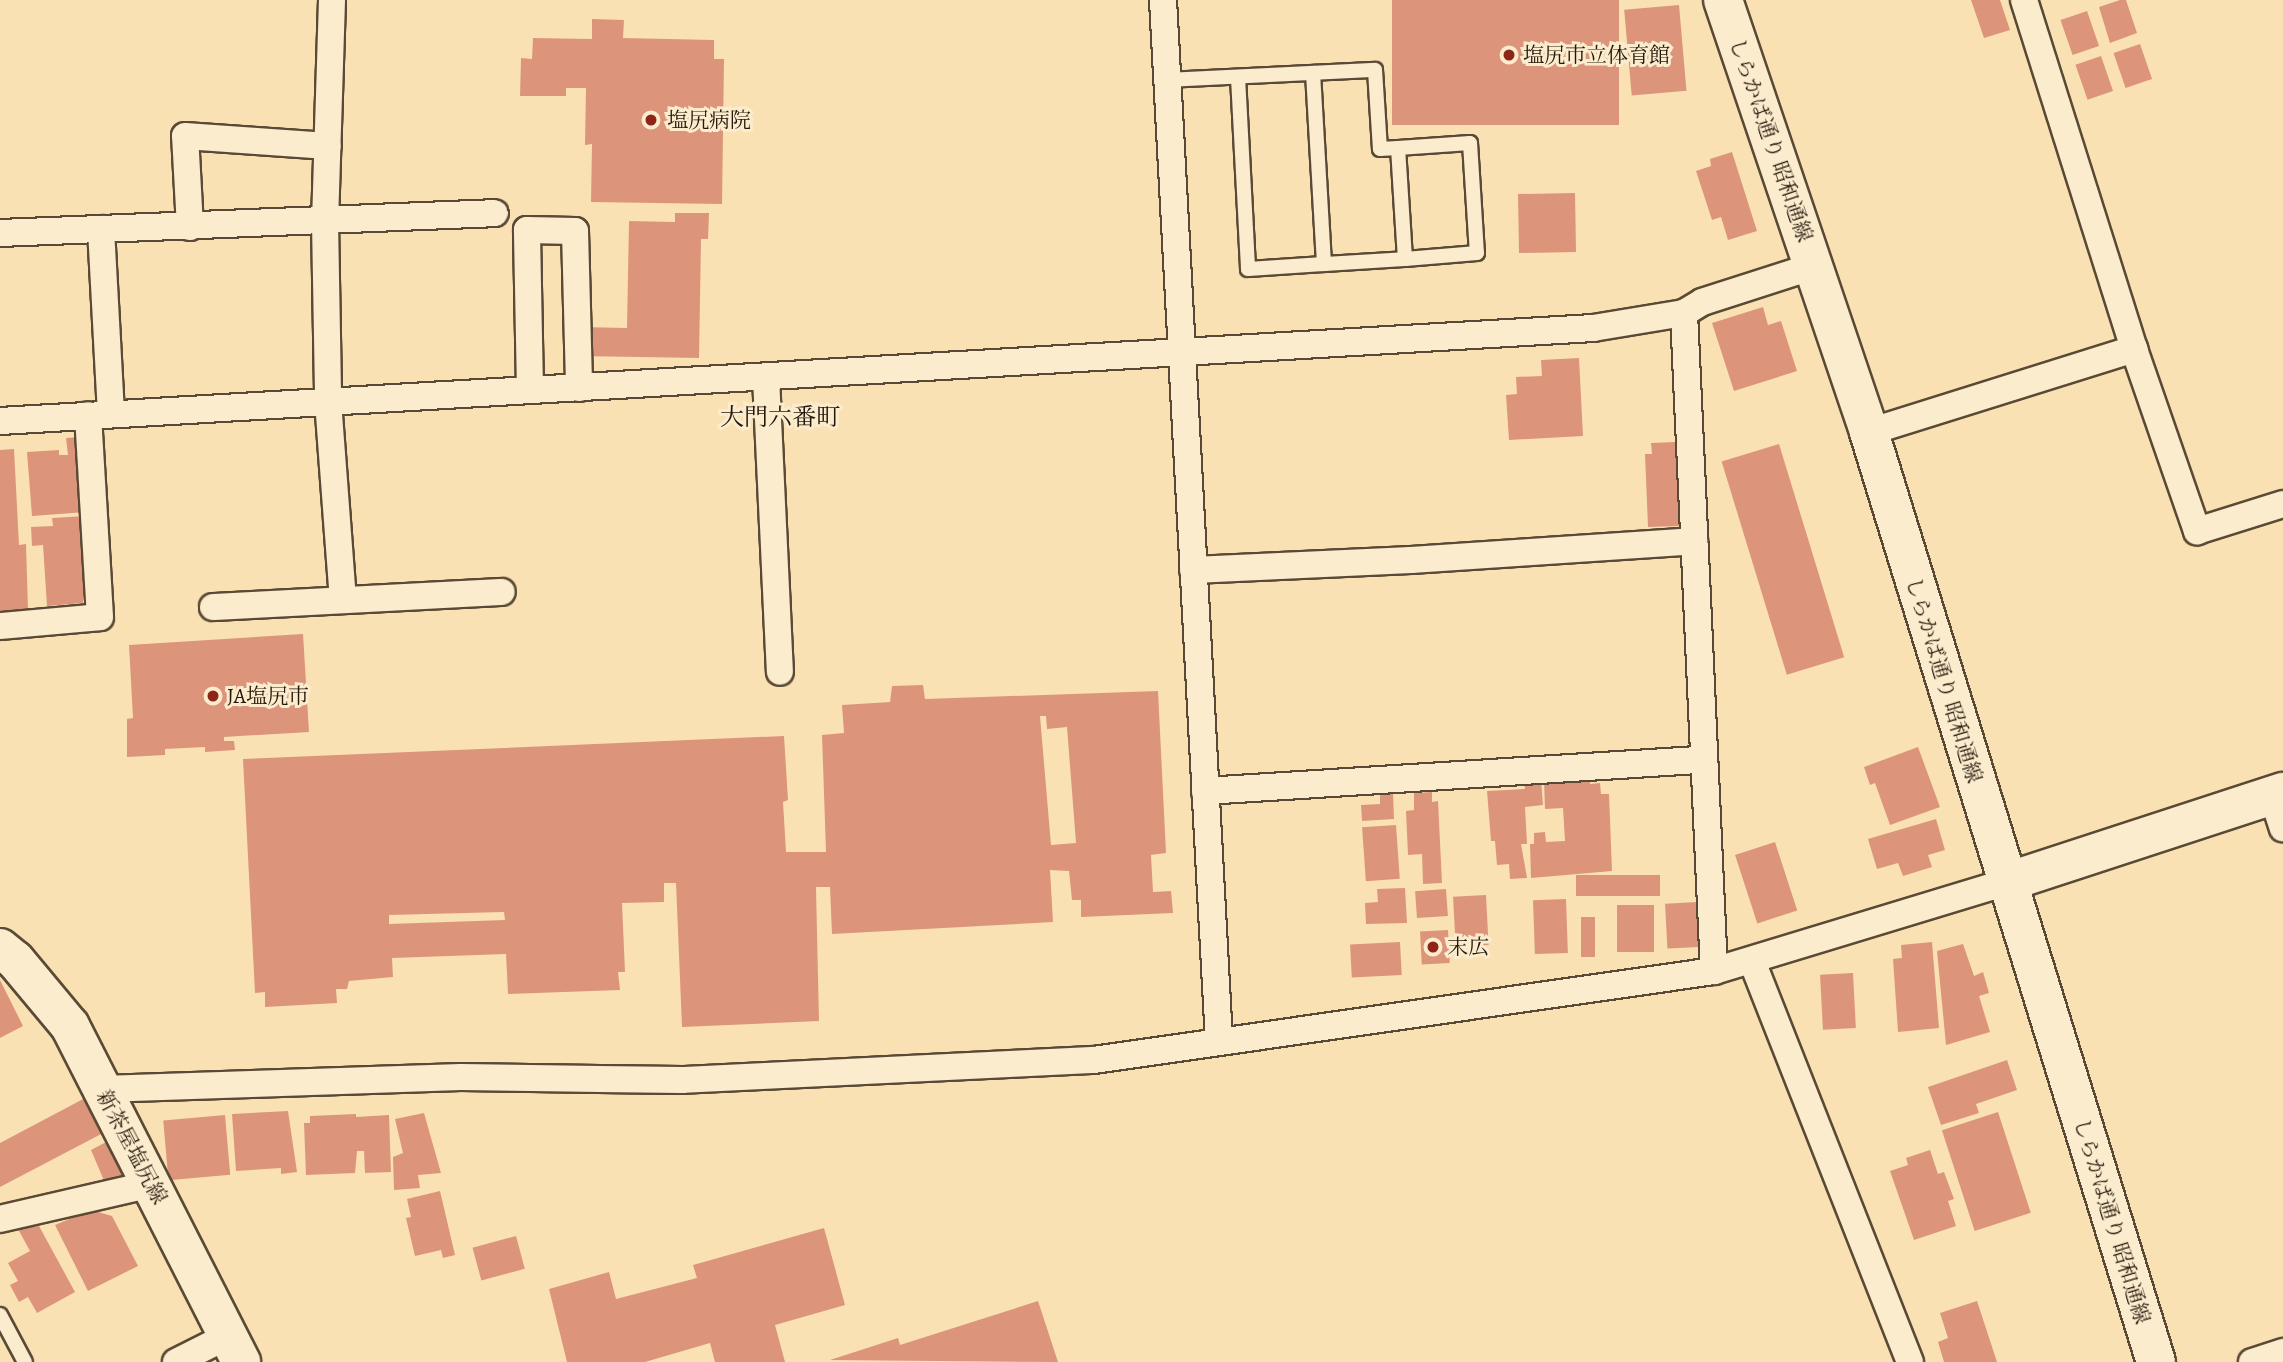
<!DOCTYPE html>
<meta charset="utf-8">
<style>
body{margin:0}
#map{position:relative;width:2283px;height:1362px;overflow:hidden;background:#fae1b3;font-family:Alegreya,"Noto Serif JP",serif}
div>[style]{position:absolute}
.building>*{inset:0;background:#dc957b;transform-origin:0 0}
.roads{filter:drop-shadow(2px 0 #5a4a35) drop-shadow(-2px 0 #5a4a35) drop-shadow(0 2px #5a4a35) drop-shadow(0 -2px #5a4a35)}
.lane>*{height:14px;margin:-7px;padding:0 7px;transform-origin:7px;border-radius:7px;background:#fcecce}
.street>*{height:26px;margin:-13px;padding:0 13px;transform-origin:13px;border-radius:13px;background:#fcecce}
.secondary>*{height:38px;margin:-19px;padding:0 19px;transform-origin:19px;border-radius:19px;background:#fcecce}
.dots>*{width:19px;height:19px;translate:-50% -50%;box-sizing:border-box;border:4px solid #fcecce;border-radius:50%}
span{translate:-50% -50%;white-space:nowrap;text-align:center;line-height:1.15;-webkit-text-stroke:6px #fcecce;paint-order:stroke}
.poi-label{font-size:21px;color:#24170b}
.left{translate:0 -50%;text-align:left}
.street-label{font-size:21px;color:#24170b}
.quarter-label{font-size:24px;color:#24170b}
</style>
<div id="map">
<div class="building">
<i style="left:1392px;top:0;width:227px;height:125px"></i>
<i style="clip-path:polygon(1971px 0,2000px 0,2010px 30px,1984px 38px)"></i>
<i style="clip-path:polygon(2120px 0,2126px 0,2137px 33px,2110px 43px,2099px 7px)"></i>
<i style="left:1679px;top:5px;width:86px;height:55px;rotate:85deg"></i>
<i style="left:2087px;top:11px;width:37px;height:28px;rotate:71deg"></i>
<i style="clip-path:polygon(592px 19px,624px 20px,623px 38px,714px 40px,714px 59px,724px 59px,722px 204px,591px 202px,592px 144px,585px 145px,586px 88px,566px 88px,566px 96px,520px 96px,521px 58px,532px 59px,533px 38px,592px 39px)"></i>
<i style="left:2140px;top:44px;width:37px;height:28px;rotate:71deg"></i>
<i style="left:2101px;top:56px;width:37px;height:27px;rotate:71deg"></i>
<i style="clip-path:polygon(1732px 152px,1757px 231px,1728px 240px,1721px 217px,1712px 220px,1696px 171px,1711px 166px,1710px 159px)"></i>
<i style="left:1575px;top:193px;width:59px;height:57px;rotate:89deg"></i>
<i style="clip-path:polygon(675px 213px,709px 213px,708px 239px,701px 239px,699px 358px,579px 356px,580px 327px,627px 328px,629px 221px,675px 222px)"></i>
<i style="clip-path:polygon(1763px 307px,1768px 325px,1781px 321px,1797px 371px,1734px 391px,1712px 323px)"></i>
<i style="clip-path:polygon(1579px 358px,1583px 436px,1509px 440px,1506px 395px,1517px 394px,1516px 377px,1542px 376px,1541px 360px)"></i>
<i style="clip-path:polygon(81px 437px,86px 512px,32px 516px,27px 452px,59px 450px,59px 455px,68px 455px,66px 438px)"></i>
<i style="clip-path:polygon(1675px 442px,1680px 526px,1648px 527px,1645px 454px,1652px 454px,1651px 443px)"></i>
<i style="left:1779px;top:444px;width:223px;height:60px;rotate:73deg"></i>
<i style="clip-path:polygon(14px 449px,19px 545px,26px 544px,28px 610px,0 612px,0 450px)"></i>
<i style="clip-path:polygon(86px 516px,90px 595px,83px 596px,83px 603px,47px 606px,43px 545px,32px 546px,31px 527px,53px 526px,52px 518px)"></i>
<i style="clip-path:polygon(303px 634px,309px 732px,224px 737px,224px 741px,234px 741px,235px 750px,205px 752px,205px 747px,165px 749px,165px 755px,127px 757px,127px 719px,133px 718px,129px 645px)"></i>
<i style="clip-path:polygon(evenodd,923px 685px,925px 699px,1158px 691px,1166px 853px,1151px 855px,1153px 892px,1171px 891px,1173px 913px,1081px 917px,1081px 900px,1072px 900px,1069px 871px,1050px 870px,1053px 922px,832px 934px,830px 887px,816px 887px,819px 1021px,682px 1027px,676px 883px,664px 883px,664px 902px,622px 903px,625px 972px,618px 972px,620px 990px,508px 994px,506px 954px,392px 958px,393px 977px,349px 981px,347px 989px,336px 989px,337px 1003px,265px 1007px,265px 992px,255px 993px,243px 759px,784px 736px,788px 800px,783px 802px,786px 852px,826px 852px,822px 735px,844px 733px,842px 705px,890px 702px,892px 686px,923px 685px,1040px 716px,1046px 716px,1047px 729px,1067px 727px,1076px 843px,1051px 845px,1040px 716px,923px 685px,504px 912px,505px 920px,389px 924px,389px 915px,504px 912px)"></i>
<i style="clip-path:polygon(1918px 747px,1940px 807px,1890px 825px,1875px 783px,1870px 785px,1864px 767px)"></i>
<i style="clip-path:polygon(1541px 779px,1543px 805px,1525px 807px,1527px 844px,1521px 844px,1527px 878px,1510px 879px,1509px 864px,1497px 865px,1495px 841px,1491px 841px,1487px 791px,1525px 789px,1524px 781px)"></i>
<i style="clip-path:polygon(1590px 779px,1590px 784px,1600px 783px,1601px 794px,1609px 794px,1612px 871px,1531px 878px,1530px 844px,1534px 844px,1534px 833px,1545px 832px,1546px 842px,1565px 841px,1563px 808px,1545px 809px,1544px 781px)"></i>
<i style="clip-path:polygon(1432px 792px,1432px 802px,1438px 801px,1442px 883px,1423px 884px,1422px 854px,1408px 855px,1406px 811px,1414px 810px,1414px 793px)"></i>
<i style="clip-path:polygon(1393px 793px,1394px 819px,1362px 821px,1361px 805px,1380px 804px,1380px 794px)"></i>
<i style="clip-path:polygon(1936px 819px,1945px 850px,1928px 855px,1932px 867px,1903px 876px,1898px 863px,1877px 869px,1868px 839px)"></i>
<i style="left:1396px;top:825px;width:54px;height:34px;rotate:86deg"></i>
<i style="left:1775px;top:842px;width:72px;height:42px;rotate:72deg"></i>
<i style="left:1660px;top:875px;width:21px;height:84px;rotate:90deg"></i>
<i style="clip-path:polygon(1405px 888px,1407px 923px,1366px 924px,1365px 903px,1378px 902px,1377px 889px)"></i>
<i style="left:1446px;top:889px;width:27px;height:31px;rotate:86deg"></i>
<i style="left:1486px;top:895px;width:50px;height:33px;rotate:87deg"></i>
<i style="left:1566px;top:899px;width:54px;height:33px;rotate:88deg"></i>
<i style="left:1697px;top:902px;width:45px;height:32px;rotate:87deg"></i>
<i style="left:1617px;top:905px;width:37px;height:47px"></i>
<i style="left:1581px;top:917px;width:14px;height:40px"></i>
<i style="left:1448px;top:930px;width:33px;height:28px;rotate:87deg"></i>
<i style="left:1400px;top:942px;width:33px;height:50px;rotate:87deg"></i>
<i style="clip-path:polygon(1932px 942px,1939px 1028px,1898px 1032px,1893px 959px,1902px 958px,1901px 945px)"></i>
<i style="clip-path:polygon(1963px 944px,1974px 976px,1983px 972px,1989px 993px,1979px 996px,1990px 1032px,1946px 1045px,1937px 951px)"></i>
<i style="left:1853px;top:973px;width:55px;height:33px;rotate:87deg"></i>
<i style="clip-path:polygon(0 980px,23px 1026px,0 1038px)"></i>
<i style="clip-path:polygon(2007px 1060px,2017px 1090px,1976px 1104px,1979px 1113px,1941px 1125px,1928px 1087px)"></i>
<i style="clip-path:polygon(87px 1097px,105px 1132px,0 1187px,0 1143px)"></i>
<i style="clip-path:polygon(288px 1111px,297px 1172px,281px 1174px,281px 1168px,236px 1171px,232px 1114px)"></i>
<i style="left:1998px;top:1112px;width:106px;height:59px;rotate:72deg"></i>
<i style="clip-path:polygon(424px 1113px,441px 1173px,418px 1175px,420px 1188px,394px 1190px,393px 1157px,403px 1153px,395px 1119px)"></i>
<i style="clip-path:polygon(356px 1114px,356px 1117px,389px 1115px,391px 1172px,365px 1173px,364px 1151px,357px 1151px,355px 1173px,306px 1175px,304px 1123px,310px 1123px,310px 1116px)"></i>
<i style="left:225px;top:1115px;width:60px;height:62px;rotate:85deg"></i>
<i style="clip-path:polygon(110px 1140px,128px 1178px,105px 1183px,91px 1150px)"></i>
<i style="clip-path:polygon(1930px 1150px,1938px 1174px,1944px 1172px,1954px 1199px,1948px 1201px,1956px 1226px,1914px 1240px,1890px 1171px,1908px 1165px,1906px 1158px)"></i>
<i style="clip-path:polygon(440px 1191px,455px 1255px,443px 1258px,441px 1250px,415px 1256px,406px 1218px,411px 1217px,407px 1199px)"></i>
<i style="clip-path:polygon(91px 1210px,112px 1216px,138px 1266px,88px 1291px,55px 1225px)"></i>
<i style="clip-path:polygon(39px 1226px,75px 1292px,37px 1313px,28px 1297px,19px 1302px,10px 1285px,18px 1281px,8px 1263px,30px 1251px,18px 1229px)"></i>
<i style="clip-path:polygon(824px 1228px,845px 1305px,775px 1325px,785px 1362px,715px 1362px,710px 1343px,645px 1362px,567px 1362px,549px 1289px,609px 1272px,616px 1299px,697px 1278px,693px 1265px)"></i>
<i style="left:516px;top:1236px;width:34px;height:45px;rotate:75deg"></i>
<i style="clip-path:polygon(1038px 1301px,1058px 1362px,830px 1360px,898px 1338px,900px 1345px)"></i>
<i style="clip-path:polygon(1977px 1301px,1997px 1362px,1944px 1362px,1938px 1342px,1948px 1338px,1940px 1313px)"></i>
</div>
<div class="roads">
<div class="lane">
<i style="left:1313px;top:73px;width:191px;rotate:86.7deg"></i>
<i style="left:1324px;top:264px;width:81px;rotate:-3.5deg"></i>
<i style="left:1238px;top:77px;width:192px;rotate:87deg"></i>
<i style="left:1248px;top:269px;width:76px;rotate:-3.8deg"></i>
<i style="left:1168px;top:80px;width:207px;rotate:-2.8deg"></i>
<i style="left:1375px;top:70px;width:79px;rotate:86.4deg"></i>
<i style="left:1380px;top:149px;width:18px;rotate:-3deg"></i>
<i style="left:1398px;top:148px;width:72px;rotate:-4deg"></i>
<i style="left:1470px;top:143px;width:110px;rotate:86.4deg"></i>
<i style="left:1477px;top:253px;width:72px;rotate:175.2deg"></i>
<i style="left:1405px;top:259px;width:111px;rotate:-93.6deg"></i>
<i style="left:0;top:1315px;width:53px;rotate:62deg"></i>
</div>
<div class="street">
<i style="left:332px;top:0;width:221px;rotate:91.8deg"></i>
<i style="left:325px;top:221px;width:180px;rotate:89deg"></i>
<i style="left:328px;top:401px;width:199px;rotate:85.7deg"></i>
<i style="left:1163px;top:0;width:1043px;rotate:86.92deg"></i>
<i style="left:2024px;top:0;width:366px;rotate:72.5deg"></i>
<i style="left:2134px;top:349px;width:193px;rotate:70.9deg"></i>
<i style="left:2197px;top:531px;width:90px;rotate:-17.4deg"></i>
<i style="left:190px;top:227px;width:91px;rotate:-93.1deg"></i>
<i style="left:185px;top:136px;width:143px;rotate:4deg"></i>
<i style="left:101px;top:229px;width:185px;rotate:86.9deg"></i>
<i style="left:0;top:233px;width:495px;rotate:-2.3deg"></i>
<i style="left:1684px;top:313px;width:659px;rotate:87.39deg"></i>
<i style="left:766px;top:377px;width:295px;rotate:87.3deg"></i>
<i style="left:530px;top:390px;width:160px;rotate:-91.1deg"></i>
<i style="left:527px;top:230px;width:48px;rotate:1.2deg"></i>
<i style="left:575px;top:231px;width:157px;rotate:88.5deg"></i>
<i style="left:0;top:421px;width:1596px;rotate:-3.34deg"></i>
<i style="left:1593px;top:328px;width:92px;rotate:-9.4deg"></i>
<i style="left:1684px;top:313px;width:21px;rotate:-31deg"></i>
<i style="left:1702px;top:302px;width:118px;rotate:-17.8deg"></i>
<i style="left:1869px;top:432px;width:278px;rotate:-17.4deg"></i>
<i style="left:1193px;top:570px;width:218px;rotate:-2.6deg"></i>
<i style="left:1411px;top:560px;width:284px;rotate:-3.8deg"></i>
<i style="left:213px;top:607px;width:289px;rotate:-3deg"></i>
<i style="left:0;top:626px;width:100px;rotate:-5.1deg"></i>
<i style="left:100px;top:617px;width:202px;rotate:-93.4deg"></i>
<i style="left:1205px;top:791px;width:500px;rotate:-3.6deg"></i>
<i style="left:2272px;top:795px;width:35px;rotate:72deg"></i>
<i style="left:1752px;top:961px;width:431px;rotate:68.5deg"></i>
<i style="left:102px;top:1089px;width:359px;rotate:-1.9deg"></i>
<i style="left:461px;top:1077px;width:221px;rotate:0.8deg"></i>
<i style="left:682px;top:1080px;width:412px;rotate:-2.8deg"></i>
<i style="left:1094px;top:1060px;width:626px;rotate:-8.17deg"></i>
<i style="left:1714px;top:971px;width:306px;rotate:-16.9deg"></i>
<i style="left:0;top:1219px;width:156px;rotate:-13deg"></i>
<i style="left:176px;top:1362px;width:58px;rotate:-26.6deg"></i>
<i style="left:2252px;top:1362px;width:33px;rotate:-18deg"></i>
</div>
<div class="secondary">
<i style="left:1723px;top:0;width:456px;rotate:71.3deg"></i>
<i style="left:1869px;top:432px;width:973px;rotate:72.85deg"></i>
<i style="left:2007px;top:882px;width:290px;rotate:-18.1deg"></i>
<i style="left:0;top:948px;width:19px;rotate:39deg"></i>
<i style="left:15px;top:960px;width:86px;rotate:50.2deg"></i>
<i style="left:70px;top:1026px;width:377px;rotate:63deg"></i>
</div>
</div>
<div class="dots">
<i style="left:1509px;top:55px;background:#8f2418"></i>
<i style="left:651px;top:120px;background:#8f2418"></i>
<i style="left:213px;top:696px;background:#8f2418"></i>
<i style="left:1433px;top:947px;background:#8f2418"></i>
</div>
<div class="poi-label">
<span class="left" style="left:1523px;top:55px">塩尻市立体育館</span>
<span class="left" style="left:667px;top:120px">塩尻病院</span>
<span class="left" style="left:227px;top:696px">JA塩尻市</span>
<span class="left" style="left:1447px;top:947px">末広</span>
</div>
<div class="street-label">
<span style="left:1771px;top:140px;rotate:71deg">しらかば通り 昭和通線</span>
<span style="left:1944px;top:680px;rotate:73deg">しらかば通り 昭和通線</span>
<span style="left:132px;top:1147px;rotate:62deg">新茶屋塩尻線</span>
<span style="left:2112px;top:1221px;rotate:73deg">しらかば通り 昭和通線</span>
</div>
<div class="quarter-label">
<span style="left:780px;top:418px">大門六番町</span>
</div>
</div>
